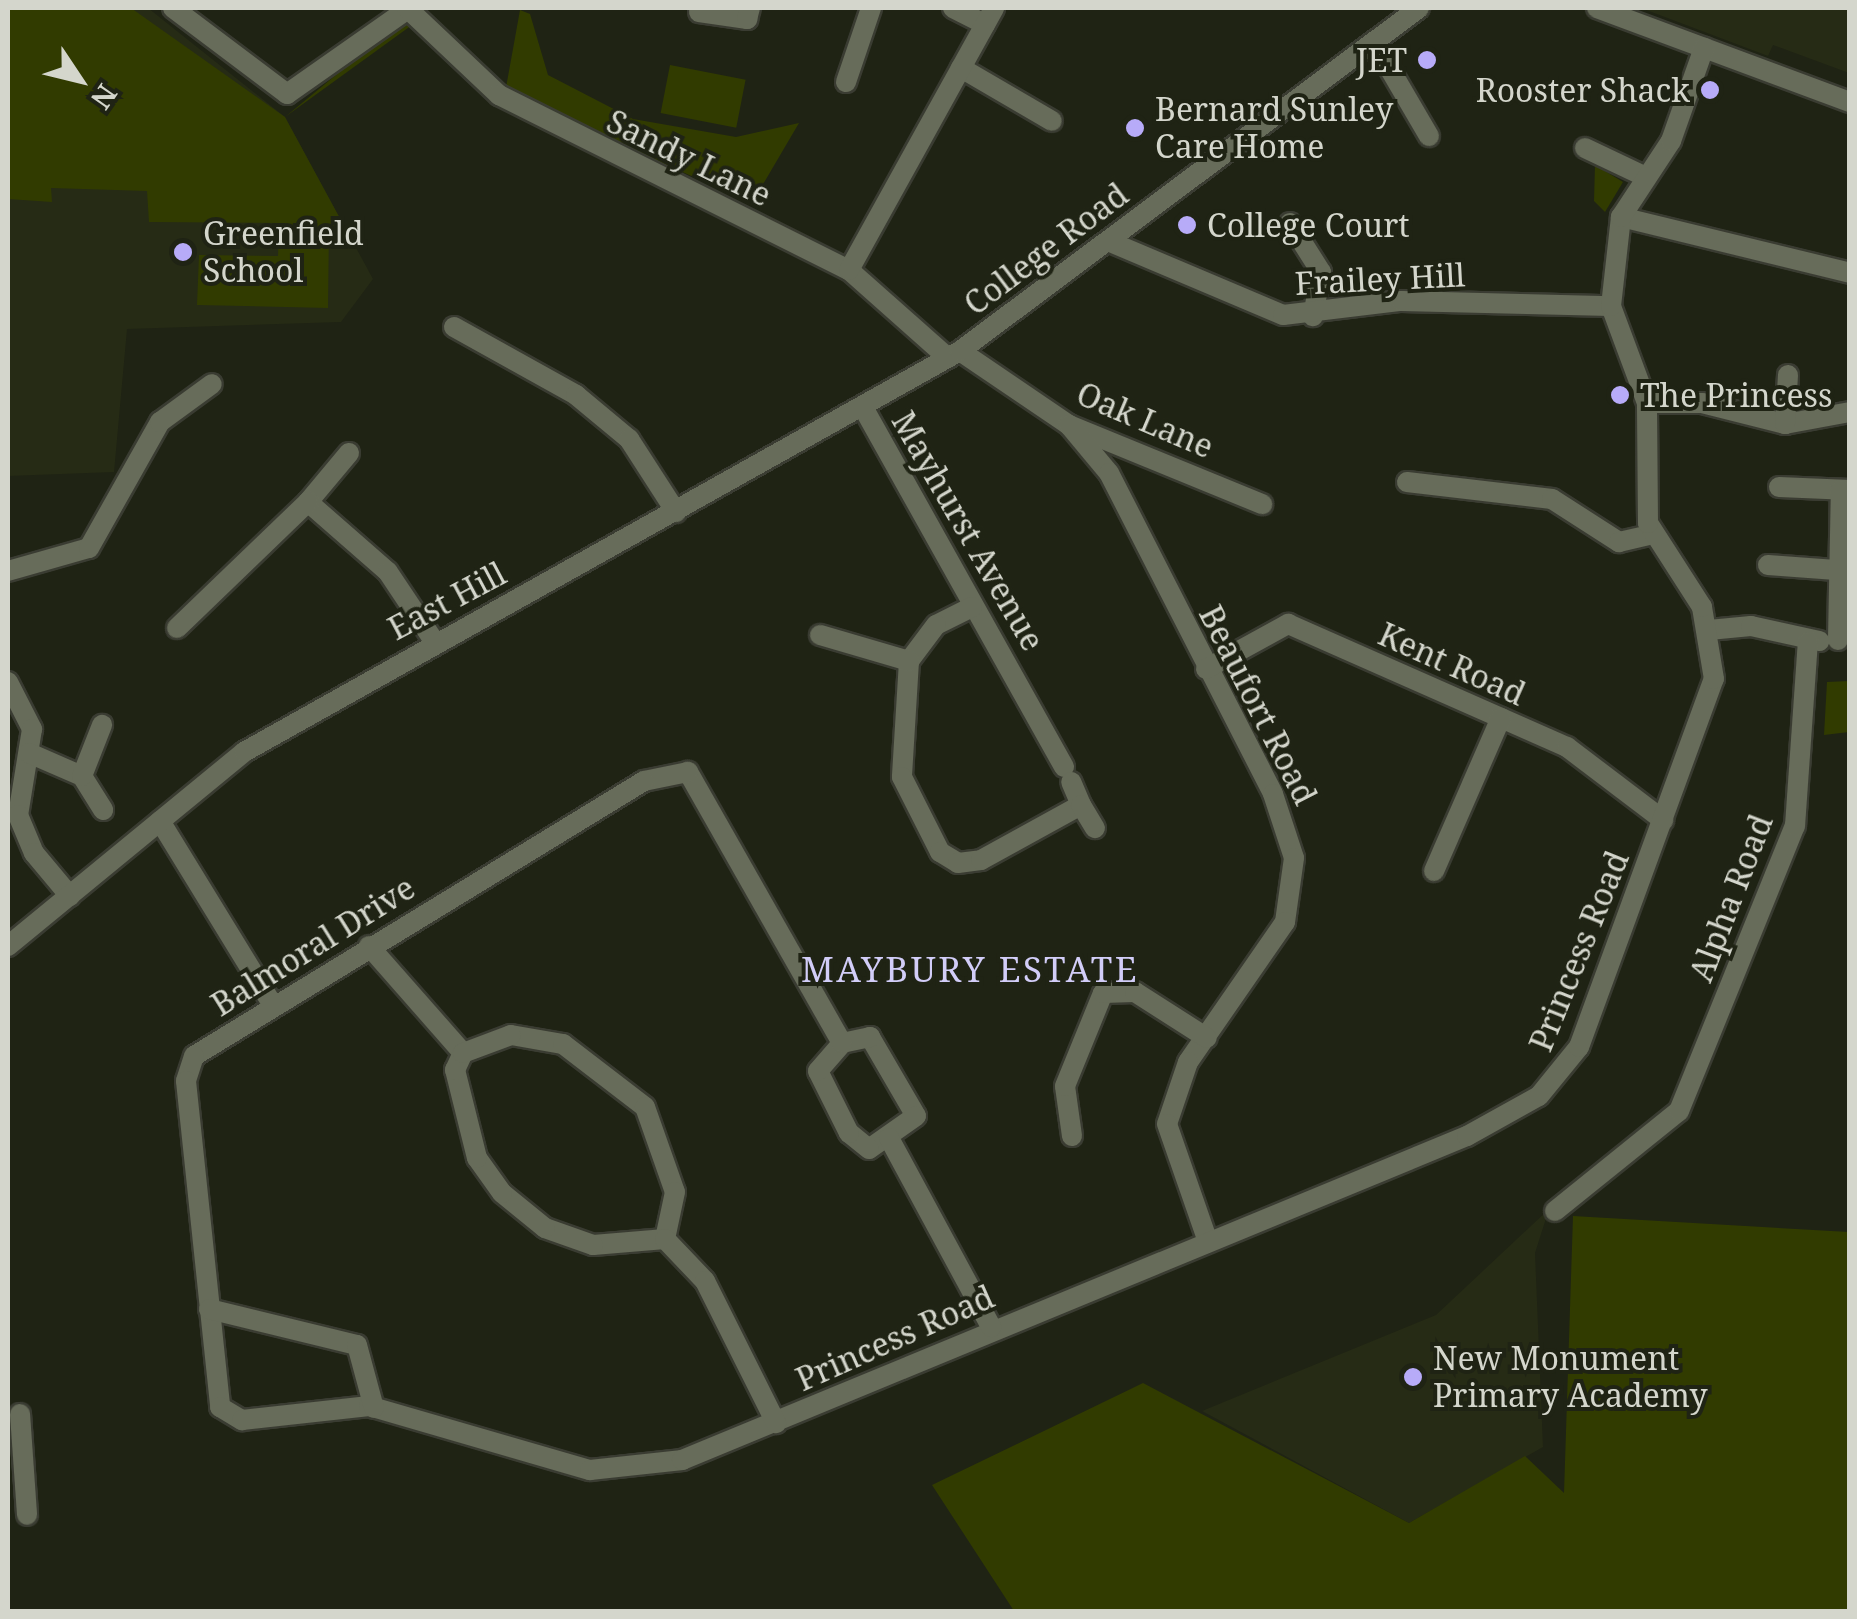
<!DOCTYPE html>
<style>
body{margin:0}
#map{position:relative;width:1857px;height:1619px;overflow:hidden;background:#1f2314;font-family:"Noto Serif",serif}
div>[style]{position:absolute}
.built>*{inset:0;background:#262b15}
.green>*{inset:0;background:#313b00;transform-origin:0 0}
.roads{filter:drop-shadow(2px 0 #3a3c32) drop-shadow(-2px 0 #3a3c32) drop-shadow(0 2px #3a3c32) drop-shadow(0 -2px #3a3c32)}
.minor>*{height:20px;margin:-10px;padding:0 10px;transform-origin:10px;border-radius:10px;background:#676c5a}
.dots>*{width:28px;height:28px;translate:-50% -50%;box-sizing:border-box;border:5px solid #1f2314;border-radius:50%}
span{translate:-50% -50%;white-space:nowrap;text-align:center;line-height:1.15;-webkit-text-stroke:8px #1f2314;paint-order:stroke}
.poi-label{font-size:32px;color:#d4d6cc}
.right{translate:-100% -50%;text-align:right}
.left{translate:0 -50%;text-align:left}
.street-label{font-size:32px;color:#d4d6cc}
.neighbourhood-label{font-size:35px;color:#d2cdf8;letter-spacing:2.5px}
.frame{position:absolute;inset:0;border:10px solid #d4d6cc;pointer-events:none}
.north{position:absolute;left:30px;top:30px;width:100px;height:100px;-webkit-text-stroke:8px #1f2314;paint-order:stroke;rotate:125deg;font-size:28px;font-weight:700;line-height:40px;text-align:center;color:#d4d6cc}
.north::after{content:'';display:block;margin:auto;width:35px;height:45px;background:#d4d6cc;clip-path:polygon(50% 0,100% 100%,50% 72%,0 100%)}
</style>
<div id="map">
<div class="built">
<i style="clip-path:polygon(8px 8px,148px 8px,285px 117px,373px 279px,341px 322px,127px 329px,114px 472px,8px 476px)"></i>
<i style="clip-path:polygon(1641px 8px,1849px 8px,1849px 73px,1773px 45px,1768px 56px)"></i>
<i style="clip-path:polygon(1549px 1209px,1535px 1253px,1543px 1447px,1409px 1523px,1202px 1411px,1436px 1315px)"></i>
</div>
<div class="green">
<i style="clip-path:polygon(8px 8px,131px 8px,285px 117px,399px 23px,412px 25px,285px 117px,343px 224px,329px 227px,328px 308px,197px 305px,199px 255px,278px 256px,279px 223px,149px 222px,147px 191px,51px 188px,52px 202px,8px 199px)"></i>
<i style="clip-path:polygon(520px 10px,530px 14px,548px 75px,633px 119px,736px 137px,799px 123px,752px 203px,505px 93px)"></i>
<i style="left:670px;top:65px;width:77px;height:49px;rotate:11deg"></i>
<i style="clip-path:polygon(1595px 165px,1623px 182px,1605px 212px,1594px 201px)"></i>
<i style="clip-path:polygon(1849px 681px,1849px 732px,1824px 735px,1827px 682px)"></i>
<i style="clip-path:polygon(1573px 1216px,1849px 1232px,1849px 1611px,1014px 1611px,932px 1485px,1143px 1383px,1409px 1523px,1525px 1456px,1564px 1493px)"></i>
</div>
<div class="roads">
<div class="minor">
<i style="left:173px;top:8px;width:143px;rotate:37deg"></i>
<i style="left:287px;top:94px;width:148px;rotate:-35.1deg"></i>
<i style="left:407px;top:8px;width:127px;rotate:43.4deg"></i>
<i style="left:499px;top:95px;width:391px;rotate:26.6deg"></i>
<i style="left:849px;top:270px;width:132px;rotate:41.6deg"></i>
<i style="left:953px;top:8px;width:36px;rotate:27deg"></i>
<i style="left:1597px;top:8px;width:270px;rotate:20.4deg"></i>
<i style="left:699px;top:12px;width:49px;rotate:8.3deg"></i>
<i style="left:747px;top:19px;width:11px;rotate:-75deg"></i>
<i style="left:1374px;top:42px;width:109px;rotate:59.7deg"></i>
<i style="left:961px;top:68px;width:105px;rotate:30.2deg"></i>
<i style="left:846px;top:82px;width:78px;rotate:-71.3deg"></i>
<i style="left:1585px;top:148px;width:68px;rotate:25.4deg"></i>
<i style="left:1621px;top:217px;width:236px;rotate:13.7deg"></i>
<i style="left:1290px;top:223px;width:58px;rotate:57.7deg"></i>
<i style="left:1321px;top:272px;width:45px;rotate:100.3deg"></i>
<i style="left:1108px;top:241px;width:190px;rotate:22.9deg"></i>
<i style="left:1283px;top:315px;width:119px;rotate:-6.8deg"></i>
<i style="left:1401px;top:301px;width:210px;rotate:1.4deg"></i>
<i style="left:849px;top:270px;width:299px;rotate:-61deg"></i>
<i style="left:454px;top:327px;width:140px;rotate:29.1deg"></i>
<i style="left:576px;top:395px;width:69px;rotate:39.7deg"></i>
<i style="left:629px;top:439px;width:87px;rotate:57.2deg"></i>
<i style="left:960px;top:351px;width:132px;rotate:34.2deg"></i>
<i style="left:1069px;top:425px;width:209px;rotate:22.3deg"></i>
<i style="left:1647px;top:403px;width:55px"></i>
<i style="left:1702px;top:403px;width:86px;rotate:14.2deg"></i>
<i style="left:1785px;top:424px;width:66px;rotate:-10.5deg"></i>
<i style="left:864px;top:409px;width:410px;rotate:60.8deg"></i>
<i style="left:1785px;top:424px;width:49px;rotate:-86.5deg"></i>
<i style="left:1069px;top:425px;width:62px;rotate:50.2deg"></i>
<i style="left:1109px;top:473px;width:360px;rotate:62.9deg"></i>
<i style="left:1273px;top:794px;width:67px;rotate:71.8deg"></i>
<i style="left:1294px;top:858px;width:65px;rotate:98deg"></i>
<i style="left:1285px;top:922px;width:170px;rotate:124.7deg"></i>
<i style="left:1188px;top:1062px;width:65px;rotate:108.7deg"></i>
<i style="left:1167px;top:1124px;width:122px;rotate:70.8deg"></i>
<i style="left:349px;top:453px;width:64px;rotate:129.9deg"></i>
<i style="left:308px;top:502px;width:106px;rotate:41.2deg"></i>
<i style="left:388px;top:572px;width:83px;rotate:56.3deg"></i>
<i style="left:1407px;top:482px;width:146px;rotate:6.7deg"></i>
<i style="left:1552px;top:499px;width:80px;rotate:32.7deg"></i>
<i style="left:1619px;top:542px;width:35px;rotate:-13deg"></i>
<i style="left:1779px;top:487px;width:71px;rotate:2.4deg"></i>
<i style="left:1768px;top:565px;width:68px;rotate:4.2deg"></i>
<i style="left:8px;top:571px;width:84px;rotate:-15.9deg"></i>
<i style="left:89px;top:548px;width:145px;rotate:-60.6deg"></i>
<i style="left:160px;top:422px;width:64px;rotate:-36.2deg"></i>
<i style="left:972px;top:607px;width:40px;rotate:153.4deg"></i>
<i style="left:936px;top:625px;width:45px;rotate:126.9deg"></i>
<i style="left:909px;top:661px;width:116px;rotate:93.5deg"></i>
<i style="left:902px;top:777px;width:84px;rotate:63.1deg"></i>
<i style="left:940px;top:852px;width:21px;rotate:31deg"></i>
<i style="left:958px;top:863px;width:23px;rotate:-7deg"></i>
<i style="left:981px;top:860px;width:114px;rotate:-28.8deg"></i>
<i style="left:1081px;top:805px;width:25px;rotate:-113deg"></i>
<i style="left:177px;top:628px;width:182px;rotate:-43.9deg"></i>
<i style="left:1709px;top:630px;width:42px;rotate:-5.4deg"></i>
<i style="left:1751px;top:626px;width:70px;rotate:12.4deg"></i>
<i style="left:820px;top:635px;width:93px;rotate:16.3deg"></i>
<i style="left:1838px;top:640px;width:150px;rotate:-88.9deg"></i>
<i style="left:1206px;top:669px;width:94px;rotate:-28.8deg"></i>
<i style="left:1288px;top:624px;width:305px;rotate:23.8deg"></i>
<i style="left:1567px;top:747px;width:121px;rotate:37.2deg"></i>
<i style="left:8px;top:682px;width:53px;rotate:62.9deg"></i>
<i style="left:32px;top:729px;width:87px;rotate:99.2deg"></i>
<i style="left:18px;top:815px;width:41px;rotate:67.2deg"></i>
<i style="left:34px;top:853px;width:56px;rotate:50.1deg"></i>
<i style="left:29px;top:753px;width:58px;rotate:23.5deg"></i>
<i style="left:82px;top:776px;width:40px;rotate:58deg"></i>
<i style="left:82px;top:776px;width:55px;rotate:-68.6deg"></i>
<i style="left:1081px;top:805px;width:27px;rotate:59deg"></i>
<i style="left:160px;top:821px;width:215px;rotate:58.5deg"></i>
<i style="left:1434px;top:871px;width:167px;rotate:-66.4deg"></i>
<i style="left:8px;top:946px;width:306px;rotate:-39.4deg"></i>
<i style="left:244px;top:752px;width:821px;rotate:-29.25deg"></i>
<i style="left:960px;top:351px;width:573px;rotate:-36.77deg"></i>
<i style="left:369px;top:946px;width:142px;rotate:48.7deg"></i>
<i style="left:511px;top:1035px;width:53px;rotate:9.8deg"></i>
<i style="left:563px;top:1044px;width:103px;rotate:37.5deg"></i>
<i style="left:645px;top:1107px;width:90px;rotate:70.6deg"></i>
<i style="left:675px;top:1192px;width:48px;rotate:102deg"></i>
<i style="left:665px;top:1239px;width:72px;rotate:175.2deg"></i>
<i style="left:593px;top:1245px;width:51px;rotate:-160.5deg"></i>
<i style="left:545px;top:1228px;width:55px;rotate:-140.9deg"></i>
<i style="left:502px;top:1193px;width:43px;rotate:-125.5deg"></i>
<i style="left:477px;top:1158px;width:91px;rotate:-104deg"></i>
<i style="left:455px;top:1070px;width:19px;rotate:-65deg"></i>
<i style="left:463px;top:1053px;width:51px;rotate:-20.6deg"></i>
<i style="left:870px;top:1037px;width:91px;rotate:59.8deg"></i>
<i style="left:916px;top:1116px;width:57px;rotate:144.9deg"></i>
<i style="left:869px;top:1149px;width:26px;rotate:-141deg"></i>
<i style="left:849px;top:1133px;width:69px;rotate:-116.6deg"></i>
<i style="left:818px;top:1071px;width:37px;rotate:-49deg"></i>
<i style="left:842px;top:1043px;width:29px;rotate:-12deg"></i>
<i style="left:842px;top:1043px;width:312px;rotate:-119.6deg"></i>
<i style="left:688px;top:772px;width:45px;rotate:168.4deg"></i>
<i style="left:644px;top:781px;width:527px;rotate:148.57deg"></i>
<i style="left:194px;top:1056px;width:26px;rotate:108deg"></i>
<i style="left:186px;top:1081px;width:328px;rotate:84deg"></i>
<i style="left:220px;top:1407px;width:26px;rotate:31deg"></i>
<i style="left:242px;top:1420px;width:128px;rotate:-6.3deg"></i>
<i style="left:369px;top:1406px;width:230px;rotate:16.2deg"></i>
<i style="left:590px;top:1470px;width:93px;rotate:-6.2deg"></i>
<i style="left:682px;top:1460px;width:849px;rotate:-22.43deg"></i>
<i style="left:1467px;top:1136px;width:82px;rotate:-29.1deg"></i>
<i style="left:1539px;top:1096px;width:63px;rotate:-50.8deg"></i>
<i style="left:1579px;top:1047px;width:392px;rotate:-69.9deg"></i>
<i style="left:1714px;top:679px;width:73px;rotate:-99.5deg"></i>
<i style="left:1702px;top:607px;width:100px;rotate:-122.7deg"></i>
<i style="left:1648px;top:523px;width:120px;rotate:-90.5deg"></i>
<i style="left:1647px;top:403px;width:103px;rotate:-110.4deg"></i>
<i style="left:1611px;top:306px;width:90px;rotate:-83.6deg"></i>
<i style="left:1621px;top:217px;width:91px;rotate:-56.7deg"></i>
<i style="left:1671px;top:141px;width:99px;rotate:-70.5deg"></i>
<i style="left:1072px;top:1136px;width:50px;rotate:-98deg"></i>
<i style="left:1065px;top:1086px;width:100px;rotate:-67.8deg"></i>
<i style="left:1103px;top:993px;width:32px;rotate:-2deg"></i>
<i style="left:1135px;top:992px;width:85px;rotate:32.6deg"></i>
<i style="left:889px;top:1138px;width:215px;rotate:61.6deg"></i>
<i style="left:1555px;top:1211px;width:159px;rotate:-38.9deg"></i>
<i style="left:1679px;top:1111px;width:308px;rotate:-67.9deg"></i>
<i style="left:1795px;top:826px;width:184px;rotate:-86deg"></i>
<i style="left:665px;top:1239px;width:58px;rotate:46.4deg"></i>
<i style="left:705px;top:1281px;width:159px;rotate:63.4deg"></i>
<i style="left:209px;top:1309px;width:152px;rotate:13.7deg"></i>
<i style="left:357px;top:1345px;width:65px;rotate:74.9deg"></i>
<i style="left:20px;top:1414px;width:101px;rotate:86deg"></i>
</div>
</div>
<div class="dots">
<i style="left:1427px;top:60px;background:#b7abf8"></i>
<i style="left:1710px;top:90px;background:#b7abf8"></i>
<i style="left:1135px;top:128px;background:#b7abf8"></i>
<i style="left:1187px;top:225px;background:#b7abf8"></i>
<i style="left:183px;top:252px;background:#b7abf8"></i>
<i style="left:1620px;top:395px;background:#b7abf8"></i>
<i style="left:1413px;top:1377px;background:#b7abf8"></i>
</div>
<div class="poi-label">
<span class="right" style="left:1407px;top:60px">JET</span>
<span class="right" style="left:1690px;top:90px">Rooster Shack</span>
<span class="left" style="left:1155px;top:128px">Bernard Sunley<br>Care Home</span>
<span class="left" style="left:1207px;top:225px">College Court</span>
<span class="left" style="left:203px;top:252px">Greenfield<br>School</span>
<span class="left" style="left:1640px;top:395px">The Princess</span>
<span class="left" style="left:1433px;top:1377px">New Monument<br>Primary Academy</span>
</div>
<div class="street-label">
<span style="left:689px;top:158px;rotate:26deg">Sandy Lane</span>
<span style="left:1046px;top:249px;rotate:-37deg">College Road</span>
<span style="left:1380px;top:279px;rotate:-3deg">Frailey Hill</span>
<span style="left:1145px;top:420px;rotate:23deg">Oak Lane</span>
<span style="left:968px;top:531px;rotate:60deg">Mayhurst Avenue</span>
<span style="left:447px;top:601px;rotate:-28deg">East Hill</span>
<span style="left:1452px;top:664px;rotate:24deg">Kent Road</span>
<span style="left:1258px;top:705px;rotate:63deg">Beaufort Road</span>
<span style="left:1731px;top:898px;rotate:-69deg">Alpha Road</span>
<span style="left:313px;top:946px;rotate:-32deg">Balmoral Drive</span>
<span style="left:1579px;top:951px;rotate:-68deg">Princess Road</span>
<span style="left:895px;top:1338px;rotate:-24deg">Princess Road</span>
</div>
<div class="neighbourhood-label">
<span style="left:970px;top:969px">MAYBURY ESTATE</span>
</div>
<div class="frame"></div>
<div class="north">N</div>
</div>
